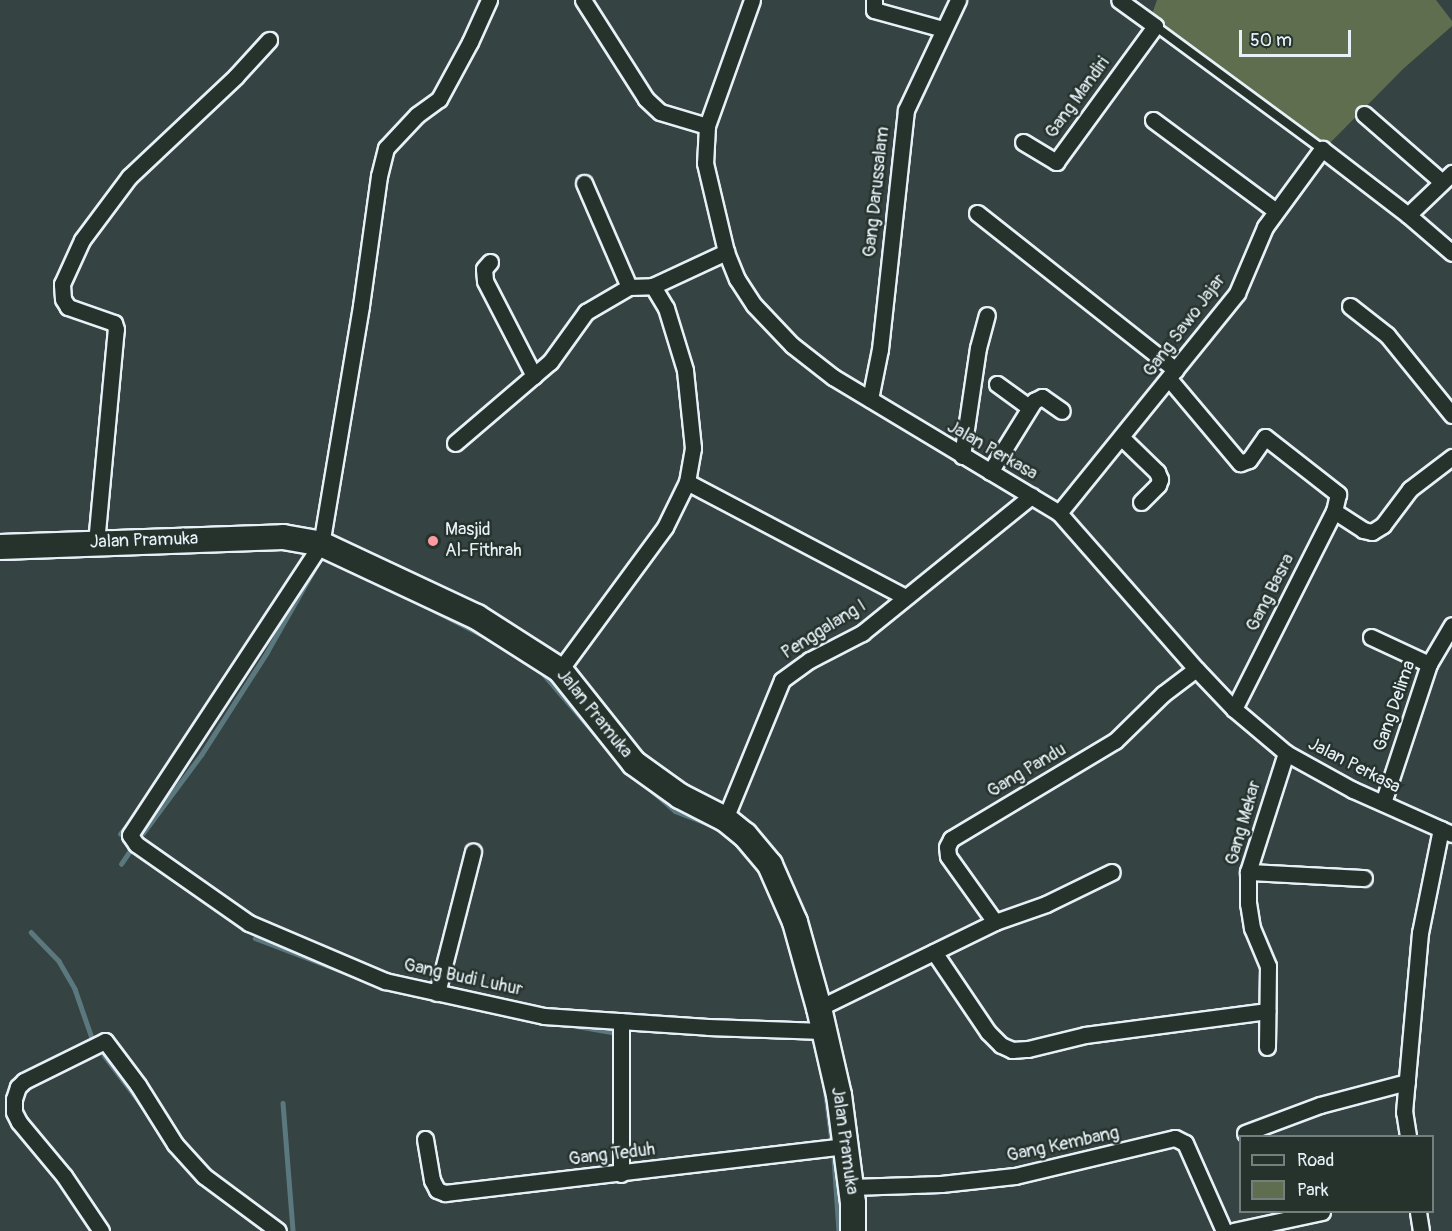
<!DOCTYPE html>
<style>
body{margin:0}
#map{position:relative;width:1452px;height:1231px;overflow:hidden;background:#354342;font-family:Pangolin,sans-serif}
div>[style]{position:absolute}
.green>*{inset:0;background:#606e50}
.stream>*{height:4.5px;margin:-2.25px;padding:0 2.25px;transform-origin:2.25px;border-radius:2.25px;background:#5c787f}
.roads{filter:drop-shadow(2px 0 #e8f1f8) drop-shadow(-2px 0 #e8f1f8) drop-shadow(0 2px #e8f1f8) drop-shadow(0 -2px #e8f1f8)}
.lane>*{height:8px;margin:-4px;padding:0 4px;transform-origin:4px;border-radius:4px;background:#26332d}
.street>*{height:15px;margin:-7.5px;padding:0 7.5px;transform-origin:7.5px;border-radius:7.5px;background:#26332d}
.primary>*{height:24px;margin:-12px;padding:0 12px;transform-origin:12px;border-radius:12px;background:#26332d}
.dots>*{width:16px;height:16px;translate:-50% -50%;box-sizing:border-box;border:3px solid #26332d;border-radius:50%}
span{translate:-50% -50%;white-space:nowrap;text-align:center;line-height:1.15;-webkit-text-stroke:5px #26332d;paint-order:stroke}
.street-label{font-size:18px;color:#e8f1f8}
.poi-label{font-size:18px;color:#e8f1f8}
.left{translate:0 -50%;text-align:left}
.legend{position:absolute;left:1239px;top:1135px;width:195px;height:78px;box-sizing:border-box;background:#26332d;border:2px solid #747f7e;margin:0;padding:8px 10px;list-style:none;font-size:18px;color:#e8f1f8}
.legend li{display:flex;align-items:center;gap:12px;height:30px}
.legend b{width:30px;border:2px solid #747f7e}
.scale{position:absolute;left:1239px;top:30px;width:112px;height:27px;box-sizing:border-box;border:3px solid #e8f1f8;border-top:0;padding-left:8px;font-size:18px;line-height:21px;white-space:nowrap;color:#e8f1f8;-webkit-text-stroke:4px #26332d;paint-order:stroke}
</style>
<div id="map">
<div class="green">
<i style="clip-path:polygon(1157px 0,1436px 0,1452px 21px,1452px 26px,1403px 69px,1327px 146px,1151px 17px)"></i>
</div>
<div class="stream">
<i style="left:420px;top:603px;width:79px;rotate:27.2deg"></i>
<i style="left:540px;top:670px;width:90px;rotate:49.1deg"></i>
<i style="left:650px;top:789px;width:33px;rotate:41deg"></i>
<i style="left:675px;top:811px;width:42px;rotate:21deg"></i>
<i style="left:143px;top:833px;width:97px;rotate:-53.4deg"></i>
<i style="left:201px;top:755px;width:122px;rotate:-57.3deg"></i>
<i style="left:267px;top:652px;width:109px;rotate:-60.4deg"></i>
<i style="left:120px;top:834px;width:19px;rotate:-51deg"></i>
<i style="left:121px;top:864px;width:22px;rotate:-56deg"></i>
<i style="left:31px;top:932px;width:40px;rotate:46deg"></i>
<i style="left:59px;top:961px;width:32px;rotate:60deg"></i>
<i style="left:75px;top:989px;width:55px;rotate:70.9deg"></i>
<i style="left:255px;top:938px;width:102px;rotate:20.8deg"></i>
<i style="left:412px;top:994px;width:79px;rotate:12.4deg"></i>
<i style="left:571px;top:1025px;width:48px;rotate:9.7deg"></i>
<i style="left:104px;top:1055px;width:68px;rotate:52.8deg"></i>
<i style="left:824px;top:1079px;width:64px;rotate:82.8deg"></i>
<i style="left:283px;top:1103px;width:128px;rotate:85.5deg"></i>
<i style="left:834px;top:1158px;width:73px;rotate:86.1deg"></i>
</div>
<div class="roads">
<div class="lane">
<i style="left:1155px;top:26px;width:207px;rotate:36.4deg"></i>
</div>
<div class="street">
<i style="left:489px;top:0;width:46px;rotate:114.3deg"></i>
<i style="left:470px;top:42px;width:65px;rotate:118.5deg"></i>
<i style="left:439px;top:99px;width:27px;rotate:144deg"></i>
<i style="left:417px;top:115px;width:45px;rotate:133.2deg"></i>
<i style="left:386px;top:148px;width:29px;rotate:104deg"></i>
<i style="left:379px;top:176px;width:131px;rotate:97.9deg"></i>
<i style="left:361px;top:306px;width:241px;rotate:99.5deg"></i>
<i style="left:321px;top:544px;width:348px;rotate:123.3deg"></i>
<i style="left:130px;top:835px;width:11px;rotate:56deg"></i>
<i style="left:136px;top:844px;width:138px;rotate:35deg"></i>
<i style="left:249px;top:923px;width:148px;rotate:23.1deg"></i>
<i style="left:385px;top:981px;width:163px;rotate:12.4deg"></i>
<i style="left:544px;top:1016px;width:164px;rotate:3.8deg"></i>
<i style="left:708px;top:1027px;width:115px;rotate:2deg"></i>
<i style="left:583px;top:0;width:117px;rotate:57.5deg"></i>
<i style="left:646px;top:99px;width:19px;rotate:43deg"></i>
<i style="left:660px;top:112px;width:49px;rotate:16.6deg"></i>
<i style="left:752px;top:0;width:134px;rotate:109.7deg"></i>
<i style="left:707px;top:126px;width:37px;rotate:93deg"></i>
<i style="left:705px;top:163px;width:91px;rotate:76.7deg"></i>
<i style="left:726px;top:252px;width:29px;rotate:68deg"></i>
<i style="left:737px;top:279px;width:31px;rotate:57deg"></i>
<i style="left:754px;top:305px;width:55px;rotate:46.5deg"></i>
<i style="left:792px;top:345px;width:52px;rotate:38deg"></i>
<i style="left:833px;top:377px;width:264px;rotate:31deg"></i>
<i style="left:1059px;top:513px;width:208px;rotate:48.7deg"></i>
<i style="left:1196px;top:669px;width:55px;rotate:46.5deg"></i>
<i style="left:1234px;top:709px;width:68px;rotate:40.2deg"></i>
<i style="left:1286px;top:753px;width:77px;rotate:28.9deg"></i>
<i style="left:1353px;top:790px;width:108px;rotate:24deg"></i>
<i style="left:874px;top:0;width:10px;rotate:90deg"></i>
<i style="left:874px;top:10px;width:72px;rotate:15.4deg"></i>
<i style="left:1364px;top:114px;width:103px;rotate:41.1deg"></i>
<i style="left:1153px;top:120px;width:153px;rotate:36.5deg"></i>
<i style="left:1023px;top:142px;width:39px;rotate:31deg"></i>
<i style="left:1056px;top:162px;width:168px;rotate:-53.9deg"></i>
<i style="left:1155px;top:26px;width:44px;rotate:-144.2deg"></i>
<i style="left:584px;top:183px;width:113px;rotate:66.6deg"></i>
<i style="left:977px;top:213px;width:253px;rotate:38.3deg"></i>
<i style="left:1408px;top:215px;width:61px;rotate:-43.7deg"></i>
<i style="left:490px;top:262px;width:9px;rotate:131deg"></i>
<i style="left:484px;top:269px;width:12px;rotate:85deg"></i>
<i style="left:485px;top:281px;width:107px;rotate:62.7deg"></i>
<i style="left:1350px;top:306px;width:47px;rotate:38.1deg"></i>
<i style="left:1387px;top:335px;width:103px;rotate:50.9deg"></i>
<i style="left:1170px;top:380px;width:109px;rotate:49.9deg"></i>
<i style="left:1240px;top:463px;width:9px;rotate:-18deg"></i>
<i style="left:1249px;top:460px;width:28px;rotate:-55deg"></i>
<i style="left:1265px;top:437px;width:93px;rotate:38deg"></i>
<i style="left:1338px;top:494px;width:17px;rotate:103deg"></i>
<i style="left:1334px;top:511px;width:222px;rotate:116.8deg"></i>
<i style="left:997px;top:384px;width:39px;rotate:36deg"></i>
<i style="left:870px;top:399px;width:51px;rotate:-78.7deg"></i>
<i style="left:880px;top:349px;width:240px;rotate:-83.8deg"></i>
<i style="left:906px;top:110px;width:122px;rotate:-64.7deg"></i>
<i style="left:1122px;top:438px;width:49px;rotate:44.2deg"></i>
<i style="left:1157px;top:472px;width:8px;rotate:67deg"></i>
<i style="left:1160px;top:479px;width:6px;rotate:108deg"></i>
<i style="left:1158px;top:485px;width:24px;rotate:135deg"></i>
<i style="left:455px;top:443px;width:125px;rotate:-40.5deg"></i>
<i style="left:550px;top:362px;width:62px;rotate:-54.2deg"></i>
<i style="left:586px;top:312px;width:50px;rotate:-30.2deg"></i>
<i style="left:629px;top:287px;width:24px;rotate:-2deg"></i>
<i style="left:653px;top:286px;width:81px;rotate:-25deg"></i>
<i style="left:962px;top:456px;width:109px;rotate:-81.6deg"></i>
<i style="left:978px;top:348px;width:34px;rotate:-75deg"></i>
<i style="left:990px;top:472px;width:84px;rotate:-58.2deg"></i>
<i style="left:1034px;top:401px;width:9px;rotate:-27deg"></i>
<i style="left:1042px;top:397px;width:24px;rotate:35deg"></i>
<i style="left:687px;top:482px;width:246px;rotate:27.8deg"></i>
<i style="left:1334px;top:511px;width:35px;rotate:33deg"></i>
<i style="left:1363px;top:530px;width:9px;rotate:13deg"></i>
<i style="left:1372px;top:532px;width:13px;rotate:-32deg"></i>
<i style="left:1383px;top:525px;width:45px;rotate:-53.1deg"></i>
<i style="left:1410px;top:489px;width:53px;rotate:-37.3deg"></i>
<i style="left:1059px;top:513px;width:283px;rotate:-51deg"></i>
<i style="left:1237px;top:293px;width:72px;rotate:-67deg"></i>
<i style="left:1265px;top:227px;width:97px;rotate:-53.8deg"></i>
<i style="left:1322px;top:149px;width:108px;rotate:37.5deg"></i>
<i style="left:1408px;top:215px;width:58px;rotate:40.8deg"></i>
<i style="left:96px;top:543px;width:215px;rotate:-84.7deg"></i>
<i style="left:116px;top:329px;width:6px;rotate:-108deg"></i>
<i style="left:114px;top:323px;width:49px;rotate:-160.8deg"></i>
<i style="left:68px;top:307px;width:9px;rotate:-122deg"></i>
<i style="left:63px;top:299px;width:15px;rotate:-94deg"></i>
<i style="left:62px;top:284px;width:48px;rotate:-65.6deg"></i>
<i style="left:82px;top:240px;width:79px;rotate:-53.3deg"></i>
<i style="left:129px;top:177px;width:147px;rotate:-43.3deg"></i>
<i style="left:236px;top:76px;width:49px;rotate:-47.5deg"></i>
<i style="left:1371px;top:637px;width:64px;rotate:25deg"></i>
<i style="left:560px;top:670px;width:177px;rotate:-53.7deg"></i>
<i style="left:665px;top:527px;width:50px;rotate:-63.9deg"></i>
<i style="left:687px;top:482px;width:35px;rotate:-80deg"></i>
<i style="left:693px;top:448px;width:78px;rotate:-95.9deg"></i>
<i style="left:685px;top:370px;width:65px;rotate:-107deg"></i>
<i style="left:666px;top:308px;width:26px;rotate:-121deg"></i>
<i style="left:1383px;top:803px;width:146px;rotate:-71.7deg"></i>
<i style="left:1429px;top:664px;width:45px;rotate:-59.5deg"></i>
<i style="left:725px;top:819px;width:150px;rotate:-67.7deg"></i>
<i style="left:782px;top:680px;width:34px;rotate:-36deg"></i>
<i style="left:810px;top:660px;width:59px;rotate:-27.4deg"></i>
<i style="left:862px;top:633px;width:218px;rotate:-39deg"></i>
<i style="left:1248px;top:872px;width:116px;rotate:3deg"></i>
<i style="left:995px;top:922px;width:81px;rotate:-125.5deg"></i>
<i style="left:948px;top:856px;width:9px;rotate:-96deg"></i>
<i style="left:947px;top:847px;width:9px;rotate:-63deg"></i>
<i style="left:951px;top:839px;width:191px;rotate:-30.9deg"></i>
<i style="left:1115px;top:741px;width:67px;rotate:-44.4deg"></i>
<i style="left:1163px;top:694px;width:41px;rotate:-37.1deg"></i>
<i style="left:934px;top:952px;width:97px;rotate:56deg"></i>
<i style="left:988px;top:1032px;width:18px;rotate:45deg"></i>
<i style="left:1001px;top:1045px;width:12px;rotate:24deg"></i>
<i style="left:1012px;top:1050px;width:16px;rotate:-4deg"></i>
<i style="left:1028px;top:1049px;width:59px;rotate:-13.8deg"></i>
<i style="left:1085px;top:1035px;width:184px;rotate:-7.5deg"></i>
<i style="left:437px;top:993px;width:146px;rotate:-75.7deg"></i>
<i style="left:819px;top:1008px;width:196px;rotate:-26deg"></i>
<i style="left:995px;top:922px;width:54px;rotate:-19.4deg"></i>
<i style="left:1046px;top:904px;width:73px;rotate:-25.9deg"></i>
<i style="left:1267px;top:1047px;width:81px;rotate:-89.3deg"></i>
<i style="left:1268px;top:966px;width:41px;rotate:-112.8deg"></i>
<i style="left:1252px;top:928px;width:24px;rotate:-99deg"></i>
<i style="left:1248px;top:904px;width:32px;rotate:-90deg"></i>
<i style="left:1248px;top:872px;width:125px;rotate:-72.3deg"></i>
<i style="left:1245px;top:1133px;width:80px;rotate:-20.5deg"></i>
<i style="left:1320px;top:1105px;width:90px;rotate:-14.8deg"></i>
<i style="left:1408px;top:1136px;width:24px;rotate:-99deg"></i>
<i style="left:1404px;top:1112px;width:180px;rotate:-84.9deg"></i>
<i style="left:1420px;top:933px;width:106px;rotate:-78.6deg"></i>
<i style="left:425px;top:1139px;width:42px;rotate:80.3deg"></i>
<i style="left:432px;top:1180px;width:11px;rotate:63deg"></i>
<i style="left:437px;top:1190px;width:9px;rotate:21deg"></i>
<i style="left:445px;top:1193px;width:403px;rotate:-6.7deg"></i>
<i style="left:621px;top:1174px;width:153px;rotate:-90deg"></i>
<i style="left:851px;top:1187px;width:90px;rotate:-1.9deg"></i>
<i style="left:941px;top:1184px;width:74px;rotate:-6.2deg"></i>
<i style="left:1015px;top:1176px;width:164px;rotate:-13.4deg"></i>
<i style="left:1175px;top:1138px;width:11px;rotate:27deg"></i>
<i style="left:1185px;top:1143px;width:96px;rotate:66.1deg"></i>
<i style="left:1418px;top:1212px;width:19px;rotate:81deg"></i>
<i style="left:101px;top:1231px;width:66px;rotate:-123.9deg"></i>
<i style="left:64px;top:1176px;width:70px;rotate:-129.8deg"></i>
<i style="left:19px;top:1122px;width:11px;rotate:-117deg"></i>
<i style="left:14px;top:1112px;width:13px;rotate:-90deg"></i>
<i style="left:14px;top:1099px;width:13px;rotate:-72deg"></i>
<i style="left:18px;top:1087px;width:8px;rotate:-45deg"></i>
<i style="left:24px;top:1081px;width:90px;rotate:-26.3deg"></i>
<i style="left:105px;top:1041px;width:55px;rotate:53.1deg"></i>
<i style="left:138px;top:1085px;width:70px;rotate:57.9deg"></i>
<i style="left:175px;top:1144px;width:43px;rotate:47.8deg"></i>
<i style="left:204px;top:1176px;width:92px;rotate:36.6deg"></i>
<i style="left:1233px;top:1231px;width:91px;rotate:-12.1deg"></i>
</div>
<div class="primary">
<i style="left:0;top:547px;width:283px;rotate:-2deg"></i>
<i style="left:283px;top:537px;width:39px;rotate:10deg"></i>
<i style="left:321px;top:544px;width:172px;rotate:25.1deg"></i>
<i style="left:477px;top:617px;width:98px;rotate:32.6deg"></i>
<i style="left:560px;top:670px;width:119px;rotate:51.5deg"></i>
<i style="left:634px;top:763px;width:57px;rotate:35.7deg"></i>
<i style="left:680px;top:796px;width:51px;rotate:27.1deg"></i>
<i style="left:725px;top:819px;width:26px;rotate:39deg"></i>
<i style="left:745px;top:835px;width:39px;rotate:50deg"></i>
<i style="left:770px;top:865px;width:62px;rotate:66.3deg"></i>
<i style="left:795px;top:922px;width:89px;rotate:74.4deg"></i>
<i style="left:819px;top:1008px;width:89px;rotate:77.1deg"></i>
<i style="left:839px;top:1095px;width:109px;rotate:82.6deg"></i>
<i style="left:853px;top:1203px;width:28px;rotate:90deg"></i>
</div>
</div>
<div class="dots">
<i style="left:433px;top:541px;background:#ff9aa2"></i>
</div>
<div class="street-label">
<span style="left:1078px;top:98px;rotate:-54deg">Gang Mandiri</span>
<span style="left:877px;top:192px;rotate:-84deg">Gang Darussalam</span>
<span style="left:1185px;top:326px;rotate:-53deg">Gang Sawo Jajar</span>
<span style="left:992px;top:451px;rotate:30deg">Jalan Perkasa</span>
<span style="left:144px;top:541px;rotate:-2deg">Jalan Pramuka</span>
<span style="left:1271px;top:593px;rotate:-63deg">Gang Basra</span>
<span style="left:824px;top:630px;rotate:-32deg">Penggalang I</span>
<span style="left:1395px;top:706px;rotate:-71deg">Gang Delima</span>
<span style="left:594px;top:714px;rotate:51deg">Jalan Pramuka</span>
<span style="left:1354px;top:766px;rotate:27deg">Jalan Perkasa</span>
<span style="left:1027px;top:771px;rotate:-31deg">Gang Pandu</span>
<span style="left:1244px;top:823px;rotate:-74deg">Gang Mekar</span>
<span style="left:463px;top:978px;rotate:12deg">Gang Budi Luhur</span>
<span style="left:844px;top:1141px;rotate:82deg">Jalan Pramuka</span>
<span style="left:1063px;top:1145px;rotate:-12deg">Gang Kembang</span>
<span style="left:612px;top:1155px;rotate:-7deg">Gang Teduh</span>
</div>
<div class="poi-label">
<span class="left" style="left:445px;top:541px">Masjid<br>Al-Fithrah</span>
</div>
<ul class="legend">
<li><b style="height:8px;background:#26332d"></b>Road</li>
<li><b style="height:16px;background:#606e50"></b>Park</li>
</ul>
<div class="scale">50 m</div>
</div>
